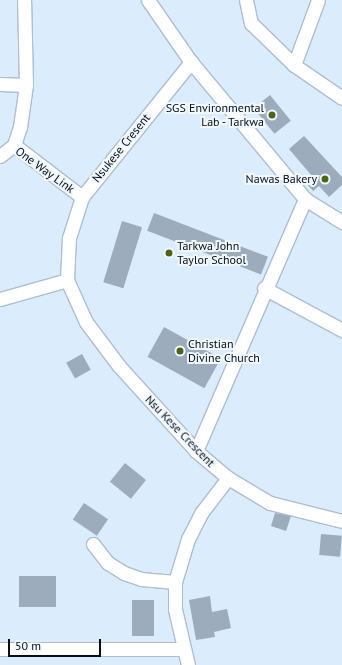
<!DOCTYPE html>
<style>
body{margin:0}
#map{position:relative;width:342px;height:665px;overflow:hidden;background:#dbecfd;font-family:"PT Sans",sans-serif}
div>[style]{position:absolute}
.building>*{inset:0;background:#9cacbc;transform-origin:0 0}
.roads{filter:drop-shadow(1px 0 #aebece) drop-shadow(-1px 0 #aebece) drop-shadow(0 1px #aebece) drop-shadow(0 -1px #aebece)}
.street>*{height:13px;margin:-6.5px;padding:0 6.5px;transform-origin:6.5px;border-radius:6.5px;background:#fff}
.dots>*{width:11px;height:11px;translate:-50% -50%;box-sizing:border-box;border:2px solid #f1f8ff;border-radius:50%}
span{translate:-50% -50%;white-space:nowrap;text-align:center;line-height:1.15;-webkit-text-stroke:4px #f1f8ff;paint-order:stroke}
.poi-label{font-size:12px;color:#070d12}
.right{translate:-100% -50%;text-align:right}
.left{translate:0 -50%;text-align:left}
.street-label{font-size:12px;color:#070d12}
.scale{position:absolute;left:8px;top:639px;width:93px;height:18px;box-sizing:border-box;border:2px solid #070d12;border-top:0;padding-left:5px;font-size:12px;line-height:14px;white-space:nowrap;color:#070d12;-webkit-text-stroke:3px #f1f8ff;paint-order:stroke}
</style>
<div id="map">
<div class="building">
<i style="left:270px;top:95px;width:33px;height:21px;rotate:51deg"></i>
<i style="clip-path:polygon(304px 136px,342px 177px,342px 185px,329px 197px,319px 186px,313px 191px,305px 182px,312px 176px,289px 149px)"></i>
<i style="left:154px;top:213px;width:122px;height:19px;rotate:21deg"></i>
<i style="left:122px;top:221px;width:21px;height:64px;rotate:17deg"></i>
<i style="left:164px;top:327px;width:65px;height:34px;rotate:29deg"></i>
<i style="left:82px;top:354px;width:18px;height:18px;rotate:61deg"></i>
<i style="left:125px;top:463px;width:27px;height:24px;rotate:39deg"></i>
<i style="left:84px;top:503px;width:29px;height:20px;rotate:34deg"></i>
<i style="clip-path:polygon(275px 513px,291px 516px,286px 531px,271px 526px)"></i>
<i style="left:321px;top:534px;width:21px;height:21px;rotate:5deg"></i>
<i style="left:19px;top:576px;width:37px;height:31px"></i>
<i style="clip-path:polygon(210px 596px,212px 612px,227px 609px,231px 628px,214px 632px,215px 637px,196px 640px,189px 600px)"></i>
<i style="left:132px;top:600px;width:22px;height:36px"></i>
</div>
<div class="roads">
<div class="street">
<i style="left:148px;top:0;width:75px;rotate:55.3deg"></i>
<i style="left:191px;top:62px;width:178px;rotate:50.2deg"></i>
<i style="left:305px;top:199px;width:44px;rotate:31.9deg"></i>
<i style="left:246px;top:0;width:24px;rotate:78deg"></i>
<i style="left:251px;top:23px;width:60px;rotate:44.3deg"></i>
<i style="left:294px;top:65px;width:58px;rotate:34.5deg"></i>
<i style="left:294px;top:65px;width:69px;rotate:-69.7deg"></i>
<i style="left:0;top:84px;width:26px;rotate:2deg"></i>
<i style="left:14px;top:145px;width:86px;rotate:37.4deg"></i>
<i style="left:0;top:156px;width:18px;rotate:-38deg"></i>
<i style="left:14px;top:145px;width:19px;rotate:-72deg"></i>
<i style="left:20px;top:127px;width:42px;rotate:-81.9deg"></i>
<i style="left:26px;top:85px;width:85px;rotate:-91.3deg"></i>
<i style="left:67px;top:280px;width:46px;rotate:65.7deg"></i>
<i style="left:86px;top:322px;width:55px;rotate:53.1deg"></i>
<i style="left:119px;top:366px;width:115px;rotate:47.8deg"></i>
<i style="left:196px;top:451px;width:42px;rotate:40.2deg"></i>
<i style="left:228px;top:478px;width:49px;rotate:30.8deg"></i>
<i style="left:270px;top:503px;width:74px;rotate:14deg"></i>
<i style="left:264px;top:288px;width:89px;rotate:28.3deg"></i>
<i style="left:0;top:299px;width:70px;rotate:-15.8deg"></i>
<i style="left:67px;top:280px;width:42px;rotate:-87.3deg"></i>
<i style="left:69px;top:238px;width:43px;rotate:-72.4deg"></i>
<i style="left:82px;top:197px;width:174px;rotate:-51.1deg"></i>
<i style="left:196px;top:451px;width:275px;rotate:-66.6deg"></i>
<i style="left:93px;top:544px;width:24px;rotate:52deg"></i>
<i style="left:108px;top:563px;width:19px;rotate:32deg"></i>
<i style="left:124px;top:573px;width:18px;rotate:19deg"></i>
<i style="left:141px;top:579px;width:34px;rotate:5deg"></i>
<i style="left:0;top:649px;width:183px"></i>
<i style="left:188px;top:665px;width:57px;rotate:-103.1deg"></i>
<i style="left:175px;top:609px;width:27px;rotate:-90deg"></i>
<i style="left:175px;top:582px;width:45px;rotate:-73.2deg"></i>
<i style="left:188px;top:539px;width:30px;rotate:-63deg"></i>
<i style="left:202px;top:512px;width:43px;rotate:-52.6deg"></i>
</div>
</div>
<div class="dots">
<i style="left:272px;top:115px;background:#4f6411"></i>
<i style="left:325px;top:179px;background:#4f6411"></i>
<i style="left:169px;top:253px;background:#4f6411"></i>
<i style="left:180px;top:351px;background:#4f6411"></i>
</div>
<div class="poi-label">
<span class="right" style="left:264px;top:115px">SGS Environmental<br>Lab - Tarkwa</span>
<span class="right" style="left:317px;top:179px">Nawas Bakery</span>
<span class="left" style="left:177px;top:253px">Tarkwa John<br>Taylor School</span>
<span class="left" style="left:188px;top:351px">Christian<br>Divine Church</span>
</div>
<div class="street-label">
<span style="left:121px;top:148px;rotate:-51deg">Nsukese Cresent</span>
<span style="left:45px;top:170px;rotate:36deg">One Way Link</span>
<span style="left:180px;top:431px;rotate:46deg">Nsu Kese Crescent</span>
</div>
<div class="scale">50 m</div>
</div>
